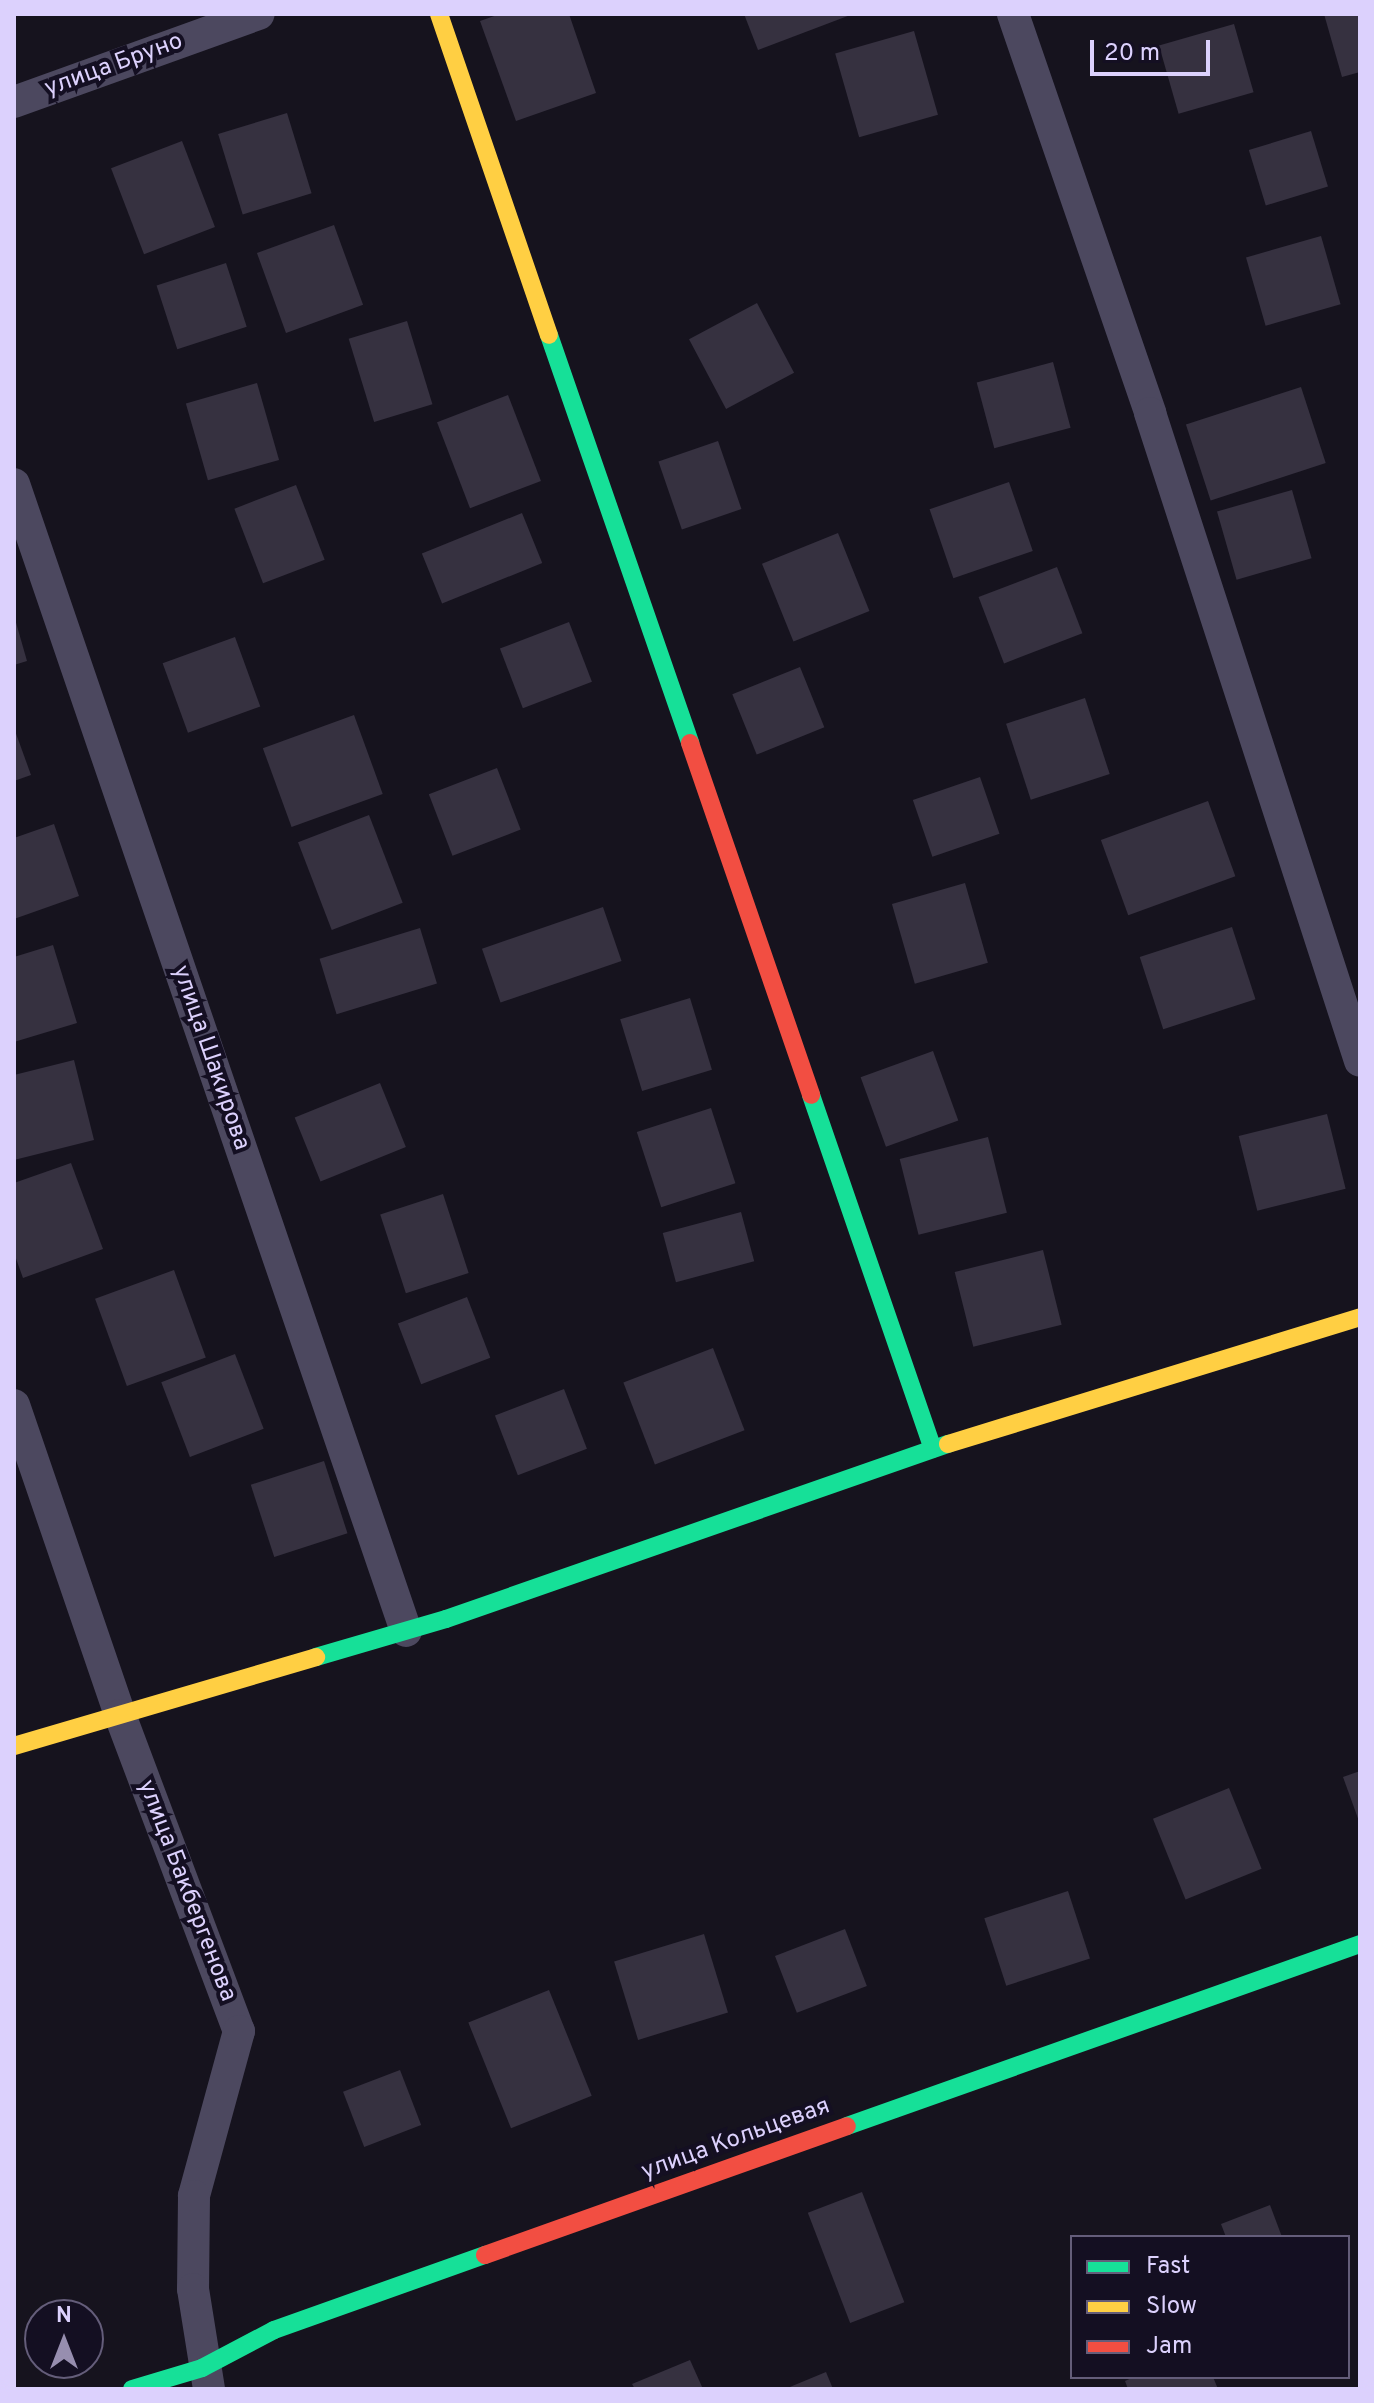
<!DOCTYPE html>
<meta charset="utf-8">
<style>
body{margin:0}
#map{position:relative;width:1374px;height:2403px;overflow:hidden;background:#16131e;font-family:Overpass,sans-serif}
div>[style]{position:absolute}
.building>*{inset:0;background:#363140;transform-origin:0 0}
.street>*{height:32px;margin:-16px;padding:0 16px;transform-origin:16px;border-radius:16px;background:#4c485f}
.fast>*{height:18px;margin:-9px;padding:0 9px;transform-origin:9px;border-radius:9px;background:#16e098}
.slow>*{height:18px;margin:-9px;padding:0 9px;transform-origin:9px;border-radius:9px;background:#ffcf43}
.jam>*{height:18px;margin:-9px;padding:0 9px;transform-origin:9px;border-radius:9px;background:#f24e42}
span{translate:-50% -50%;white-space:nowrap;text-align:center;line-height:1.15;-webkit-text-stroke:8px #140f22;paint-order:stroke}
.street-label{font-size:24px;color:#dcd1fd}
.frame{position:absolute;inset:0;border:16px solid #dcd1fd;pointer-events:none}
.legend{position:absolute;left:1070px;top:2235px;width:280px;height:144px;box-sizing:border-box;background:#140f22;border:2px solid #645d7a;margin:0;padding:10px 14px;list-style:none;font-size:24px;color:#dcd1fd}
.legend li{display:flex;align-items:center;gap:16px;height:40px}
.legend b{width:40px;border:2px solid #645d7a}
.north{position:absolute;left:24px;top:2299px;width:80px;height:80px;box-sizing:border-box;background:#140f22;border:2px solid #645d7a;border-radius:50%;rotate:0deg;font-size:22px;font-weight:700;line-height:32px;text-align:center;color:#dcd1fd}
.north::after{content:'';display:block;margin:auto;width:28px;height:36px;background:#978eaf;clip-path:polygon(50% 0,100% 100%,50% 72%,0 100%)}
.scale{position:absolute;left:1090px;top:40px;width:120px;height:36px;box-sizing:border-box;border:4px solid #dcd1fd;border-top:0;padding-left:10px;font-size:24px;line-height:28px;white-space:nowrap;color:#dcd1fd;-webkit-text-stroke:6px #140f22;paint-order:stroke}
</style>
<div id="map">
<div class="building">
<i style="clip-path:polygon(500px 14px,569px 14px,596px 93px,516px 121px,480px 21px)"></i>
<i style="clip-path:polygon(744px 14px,853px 14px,758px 50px)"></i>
<i style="clip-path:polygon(1324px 14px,1360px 14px,1360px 72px,1342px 77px)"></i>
<i style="left:1234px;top:24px;width:71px;height:78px;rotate:74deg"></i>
<i style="left:914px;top:31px;width:87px;height:82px;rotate:74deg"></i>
<i style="left:287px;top:113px;width:84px;height:72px;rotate:73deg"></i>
<i style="left:1311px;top:131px;width:58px;height:65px;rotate:73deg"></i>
<i style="left:182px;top:141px;width:92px;height:76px;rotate:69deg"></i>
<i style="left:334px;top:225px;width:85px;height:82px;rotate:70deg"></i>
<i style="left:1321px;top:236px;width:71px;height:78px;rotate:74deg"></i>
<i style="left:226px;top:263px;width:67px;height:73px;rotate:72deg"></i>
<i style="left:757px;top:303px;width:79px;height:77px;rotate:62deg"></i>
<i style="left:407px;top:321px;width:87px;height:61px;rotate:73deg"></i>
<i style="left:1053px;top:362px;width:68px;height:79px;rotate:75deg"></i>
<i style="left:257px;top:383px;width:80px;height:74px;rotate:74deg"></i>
<i style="left:1301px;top:387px;width:80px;height:121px;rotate:72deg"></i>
<i style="left:508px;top:395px;width:92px;height:76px;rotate:69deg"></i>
<i style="left:718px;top:441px;width:72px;height:63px;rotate:71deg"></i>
<i style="left:1009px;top:482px;width:73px;height:84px;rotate:71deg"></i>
<i style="left:296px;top:485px;width:80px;height:66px;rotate:69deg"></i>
<i style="left:1292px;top:490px;width:71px;height:78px;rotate:74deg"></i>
<i style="left:522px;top:513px;width:54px;height:108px;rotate:68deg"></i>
<i style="left:838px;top:533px;width:84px;height:82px;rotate:68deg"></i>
<i style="left:1057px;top:567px;width:71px;height:84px;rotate:69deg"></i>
<i style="clip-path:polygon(15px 619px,27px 661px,14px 665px,14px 620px)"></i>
<i style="left:569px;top:622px;width:64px;height:74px;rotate:69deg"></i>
<i style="left:235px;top:637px;width:74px;height:77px;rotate:70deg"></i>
<i style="left:800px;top:667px;width:65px;height:73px;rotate:68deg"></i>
<i style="left:1085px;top:698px;width:80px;height:83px;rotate:72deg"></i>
<i style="left:354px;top:715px;width:84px;height:97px;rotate:70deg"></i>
<i style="clip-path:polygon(14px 728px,31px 775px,14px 781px)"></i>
<i style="left:497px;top:768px;width:66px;height:73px;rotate:69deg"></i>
<i style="left:980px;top:777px;width:60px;height:71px;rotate:71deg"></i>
<i style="left:1208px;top:801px;width:80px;height:114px;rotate:70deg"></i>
<i style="left:369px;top:815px;width:94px;height:76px;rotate:69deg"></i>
<i style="clip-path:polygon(54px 824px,79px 896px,14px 919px,14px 838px)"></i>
<i style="left:965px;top:883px;width:83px;height:76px;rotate:74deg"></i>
<i style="left:603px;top:907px;width:57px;height:128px;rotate:71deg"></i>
<i style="left:1232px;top:927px;width:76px;height:97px;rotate:72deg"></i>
<i style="left:420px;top:928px;width:58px;height:105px;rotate:73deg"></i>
<i style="clip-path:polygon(53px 945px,77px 1023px,14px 1042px,14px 957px)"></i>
<i style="left:690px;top:998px;width:75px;height:73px;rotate:73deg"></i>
<i style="left:933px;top:1051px;width:74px;height:77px;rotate:70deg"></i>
<i style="clip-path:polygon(74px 1060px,94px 1140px,14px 1160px,14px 1075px)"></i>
<i style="left:380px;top:1083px;width:69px;height:92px;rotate:68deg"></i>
<i style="left:711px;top:1108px;width:79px;height:78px;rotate:72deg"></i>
<i style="left:1327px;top:1114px;width:77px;height:91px;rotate:76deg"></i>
<i style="left:988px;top:1137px;width:78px;height:91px;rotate:76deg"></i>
<i style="clip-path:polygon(71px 1163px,103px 1249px,23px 1278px,14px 1253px,14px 1183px)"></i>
<i style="left:443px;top:1194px;width:83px;height:66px;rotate:72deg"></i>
<i style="left:741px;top:1212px;width:51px;height:81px;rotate:75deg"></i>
<i style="left:1043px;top:1250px;width:77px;height:91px;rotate:76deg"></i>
<i style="left:174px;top:1270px;width:93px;height:84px;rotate:70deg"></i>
<i style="left:467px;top:1297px;width:65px;height:74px;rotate:69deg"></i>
<i style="left:713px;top:1348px;width:88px;height:96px;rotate:69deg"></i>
<i style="left:235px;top:1354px;width:80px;height:79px;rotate:69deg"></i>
<i style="left:564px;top:1389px;width:64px;height:74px;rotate:69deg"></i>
<i style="left:324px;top:1461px;width:76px;height:77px;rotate:72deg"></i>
<i style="clip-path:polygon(1360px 1771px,1360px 1824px,1343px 1777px)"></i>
<i style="left:1229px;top:1788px;width:87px;height:82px;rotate:68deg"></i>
<i style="left:1068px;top:1891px;width:71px;height:88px;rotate:72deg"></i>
<i style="left:845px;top:1929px;width:61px;height:75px;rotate:69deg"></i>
<i style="left:704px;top:1934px;width:82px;height:94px;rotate:73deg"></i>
<i style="left:549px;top:1990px;width:114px;height:87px;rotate:68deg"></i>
<i style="left:400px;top:2070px;width:59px;height:61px;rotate:69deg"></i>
<i style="left:862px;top:2192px;width:118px;height:58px;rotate:69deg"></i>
<i style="clip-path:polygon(1270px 2205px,1282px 2237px,1226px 2237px,1221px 2224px)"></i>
<i style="clip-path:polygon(690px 2360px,703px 2389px,635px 2389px,632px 2384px)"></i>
<i style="clip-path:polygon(826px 2372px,833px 2389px,785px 2389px)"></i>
<i style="clip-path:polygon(1134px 2377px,1213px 2377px,1218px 2389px,1128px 2389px,1125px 2381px)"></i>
</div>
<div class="street">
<i style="left:1013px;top:14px;width:422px;rotate:71deg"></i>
<i style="left:1150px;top:413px;width:681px;rotate:72.04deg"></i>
<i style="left:14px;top:102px;width:260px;rotate:-19.8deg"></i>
<i style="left:14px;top:484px;width:1212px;rotate:71.13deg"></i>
<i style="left:14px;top:1405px;width:328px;rotate:71.1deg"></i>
<i style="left:120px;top:1715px;width:338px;rotate:69.4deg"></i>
<i style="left:239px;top:2031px;width:171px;rotate:105.3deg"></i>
<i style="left:194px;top:2196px;width:93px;rotate:90.6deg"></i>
<i style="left:193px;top:2289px;width:101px;rotate:80.9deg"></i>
</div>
<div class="fast">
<i style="left:549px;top:335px;width:432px;rotate:70.9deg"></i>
<i style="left:811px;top:1095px;width:374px;rotate:71deg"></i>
<i style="left:316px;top:1657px;width:135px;rotate:-16.3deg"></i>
<i style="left:446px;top:1619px;width:532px;rotate:-19.22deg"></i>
<i style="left:847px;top:2126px;width:544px;rotate:-19.53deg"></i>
<i style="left:132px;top:2389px;width:73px;rotate:-16.7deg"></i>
<i style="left:202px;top:2368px;width:81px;rotate:-27.8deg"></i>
<i style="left:274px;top:2330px;width:224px;rotate:-19.6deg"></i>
</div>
<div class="slow">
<i style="left:439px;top:14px;width:339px;rotate:71.1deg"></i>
<i style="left:948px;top:1444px;width:431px;rotate:-17.1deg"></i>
<i style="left:14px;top:1746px;width:315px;rotate:-16.4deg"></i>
</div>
<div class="jam">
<i style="left:690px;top:743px;width:372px;rotate:71deg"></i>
<i style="left:485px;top:2255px;width:384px;rotate:-19.6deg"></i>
</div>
<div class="street-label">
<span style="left:114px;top:66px;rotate:-20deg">улица Бруно</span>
<span style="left:210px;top:1058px;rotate:71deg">улица Шакирова</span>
<span style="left:186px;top:1891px;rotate:69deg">улица Бакбергенова</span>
<span style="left:736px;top:2140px;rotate:-20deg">улица Кольцевая</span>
</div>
<div class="frame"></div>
<ul class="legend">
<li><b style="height:10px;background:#16e098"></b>Fast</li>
<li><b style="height:10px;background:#ffcf43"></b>Slow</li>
<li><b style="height:10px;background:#f24e42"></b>Jam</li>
</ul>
<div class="north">N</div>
<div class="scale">20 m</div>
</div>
